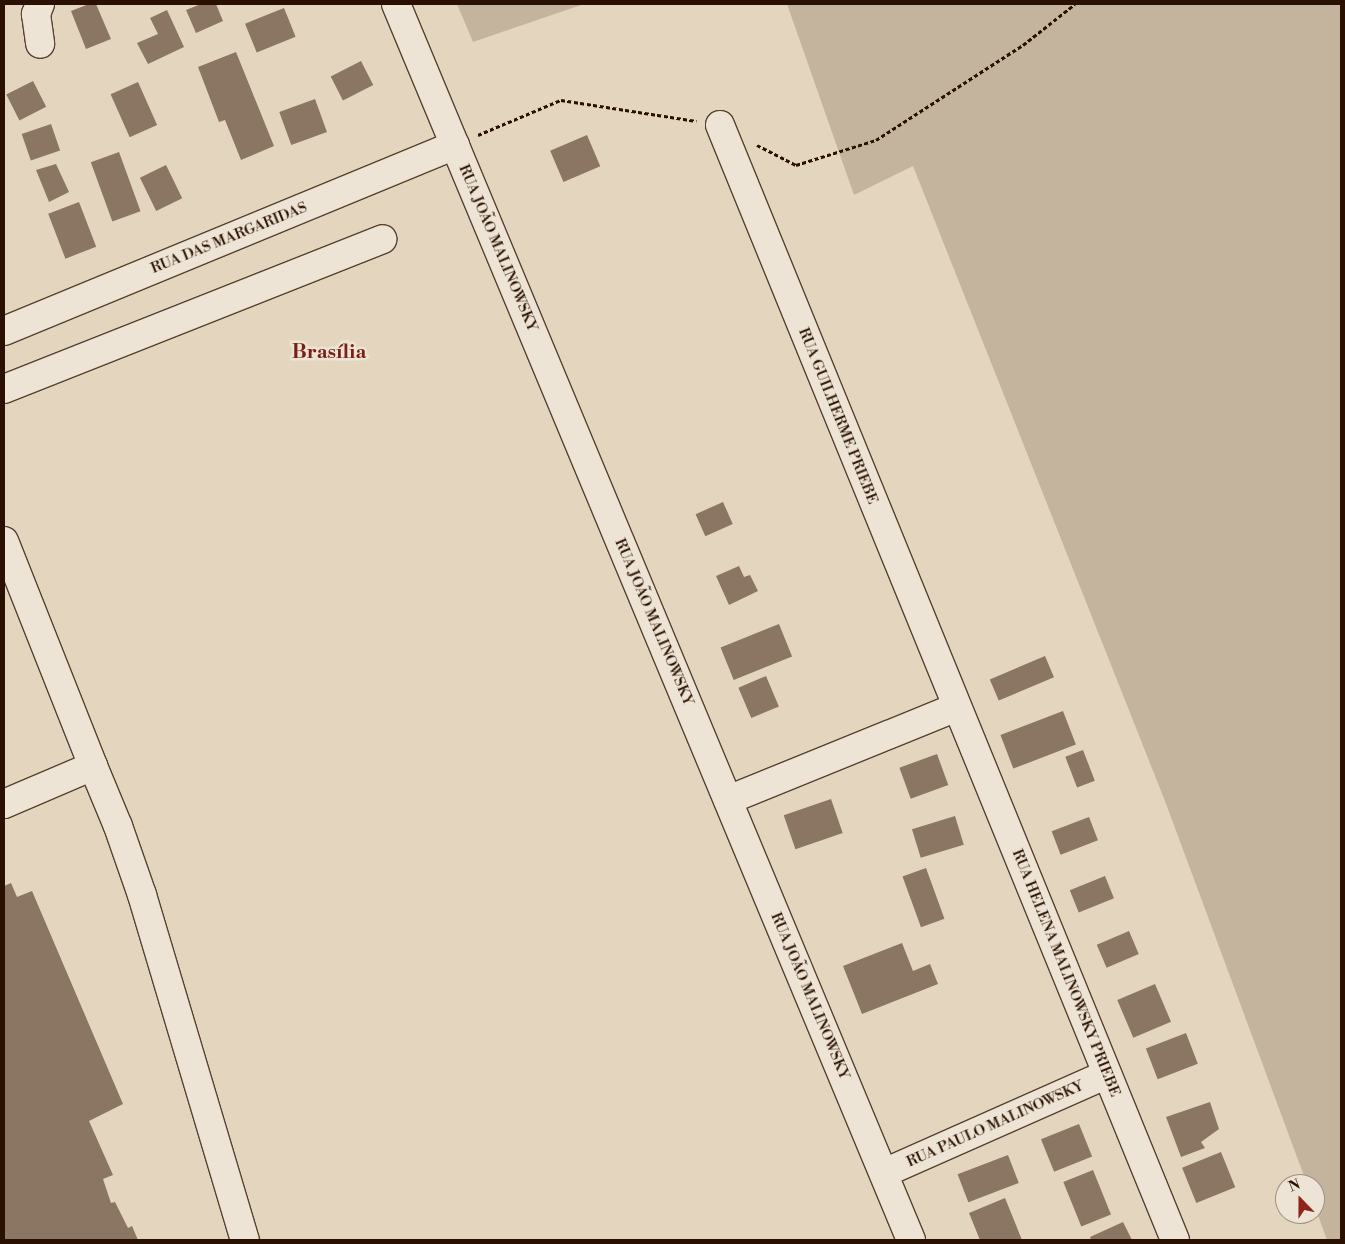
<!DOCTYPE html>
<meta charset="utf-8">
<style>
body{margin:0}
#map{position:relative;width:1345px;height:1244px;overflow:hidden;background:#e4d5be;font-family:"Libre Bodoni",serif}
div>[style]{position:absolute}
.green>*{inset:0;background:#c4b49e}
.building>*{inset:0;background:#8b7663;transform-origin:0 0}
.path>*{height:3px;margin-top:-1.5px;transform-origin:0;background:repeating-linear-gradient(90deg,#2a1001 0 4px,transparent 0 6.5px)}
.roads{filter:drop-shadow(1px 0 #584130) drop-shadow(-1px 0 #584130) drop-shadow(0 1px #584130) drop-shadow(0 -1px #584130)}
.minor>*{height:28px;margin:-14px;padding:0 14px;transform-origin:14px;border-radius:14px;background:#ede4d5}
span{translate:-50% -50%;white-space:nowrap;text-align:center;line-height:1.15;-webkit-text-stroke:5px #ede4d5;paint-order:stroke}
.street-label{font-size:15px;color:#2a1001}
.district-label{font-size:20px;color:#7a1f14;font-weight:700}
.frame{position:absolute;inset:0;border:5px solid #2a1001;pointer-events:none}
.north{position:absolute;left:1275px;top:1174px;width:50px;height:50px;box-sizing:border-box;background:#ede4d5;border:1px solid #9f8f80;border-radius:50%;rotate:338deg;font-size:14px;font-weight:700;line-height:20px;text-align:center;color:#2a1001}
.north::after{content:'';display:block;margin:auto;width:18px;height:22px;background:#8f2418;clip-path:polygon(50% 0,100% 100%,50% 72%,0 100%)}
</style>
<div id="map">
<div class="green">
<i style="clip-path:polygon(457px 4px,584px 4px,473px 42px)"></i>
<i style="clip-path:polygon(787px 4px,1341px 4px,1341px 1240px,1327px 1240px,1315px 1207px,1315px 1184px,1307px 1184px,1165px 801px,913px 166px,854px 195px)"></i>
</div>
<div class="building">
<i style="clip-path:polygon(89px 4px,96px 4px,111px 39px,86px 49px,71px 11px)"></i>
<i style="clip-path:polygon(201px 4px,216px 4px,223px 21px,196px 33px,186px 10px)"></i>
<i style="left:284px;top:8px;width:31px;height:42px;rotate:68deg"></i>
<i style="clip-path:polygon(167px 10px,184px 47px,148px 64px,137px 43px,158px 34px,150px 18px)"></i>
<i style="clip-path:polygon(236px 52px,274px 146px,241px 160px,225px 120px,219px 122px,198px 67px)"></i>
<i style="left:361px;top:61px;width:27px;height:34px;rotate:63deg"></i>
<i style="left:33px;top:81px;width:29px;height:30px;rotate:63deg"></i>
<i style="left:138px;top:82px;width:47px;height:30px;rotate:66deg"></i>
<i style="left:315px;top:99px;width:35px;height:38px;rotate:70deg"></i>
<i style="left:51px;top:124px;width:28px;height:31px;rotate:71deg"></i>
<i style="left:587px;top:135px;width:34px;height:40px;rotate:67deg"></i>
<i style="left:119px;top:152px;width:63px;height:30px;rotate:70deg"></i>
<i style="clip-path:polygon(56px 164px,69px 192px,49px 202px,36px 170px)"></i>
<i style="left:166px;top:165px;width:37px;height:29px;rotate:64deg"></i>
<i style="left:79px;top:202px;width:48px;height:33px;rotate:69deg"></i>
<i style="left:723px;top:502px;width:24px;height:30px;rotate:66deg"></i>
<i style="clip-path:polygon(739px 566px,744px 577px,750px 575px,758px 591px,729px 605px,716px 576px)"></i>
<i style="left:779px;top:624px;width:35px;height:63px;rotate:68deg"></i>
<i style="left:1045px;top:656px;width:23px;height:60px;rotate:67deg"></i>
<i style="left:766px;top:676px;width:33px;height:30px;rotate:67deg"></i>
<i style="left:1063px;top:711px;width:36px;height:67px;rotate:69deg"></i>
<i style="left:1083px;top:750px;width:33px;height:19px;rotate:69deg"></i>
<i style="left:937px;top:754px;width:33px;height:40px;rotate:70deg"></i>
<i style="left:831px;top:799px;width:36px;height:50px;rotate:71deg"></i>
<i style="left:955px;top:816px;width:30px;height:45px;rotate:73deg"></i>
<i style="left:1089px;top:817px;width:25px;height:40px;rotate:69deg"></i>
<i style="left:926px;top:868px;width:54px;height:25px;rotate:70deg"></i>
<i style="left:1105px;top:876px;width:24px;height:38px;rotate:68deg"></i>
<i style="clip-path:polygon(11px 883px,17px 897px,32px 891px,123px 1104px,89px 1121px,113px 1175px,103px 1179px,111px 1203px,115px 1202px,128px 1228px,132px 1226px,138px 1240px,4px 1240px,4px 886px)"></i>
<i style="left:1129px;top:931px;width:25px;height:35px;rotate:67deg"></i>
<i style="clip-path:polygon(902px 943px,913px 971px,930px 964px,938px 984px,862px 1014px,843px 966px)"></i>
<i style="left:1155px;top:984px;width:41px;height:41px;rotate:67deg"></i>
<i style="left:1186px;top:1033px;width:33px;height:43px;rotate:69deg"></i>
<i style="clip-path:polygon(1210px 1102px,1219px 1129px,1201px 1142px,1205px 1148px,1181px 1157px,1166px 1117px)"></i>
<i style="left:1079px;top:1124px;width:35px;height:41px;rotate:68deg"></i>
<i style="left:1221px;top:1152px;width:38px;height:42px;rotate:68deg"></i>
<i style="left:1008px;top:1155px;width:30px;height:54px;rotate:69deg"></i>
<i style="left:1093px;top:1170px;width:48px;height:32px;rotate:68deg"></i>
<i style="clip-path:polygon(1005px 1198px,1022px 1240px,980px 1240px,969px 1213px)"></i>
<i style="clip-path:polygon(1123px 1222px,1132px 1240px,1091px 1240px,1090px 1237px)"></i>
</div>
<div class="path">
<i style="left:478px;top:135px;width:90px;rotate:-22.9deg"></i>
<i style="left:561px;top:100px;width:137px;rotate:8.8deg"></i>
<i style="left:757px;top:145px;width:44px;rotate:27.1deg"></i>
<i style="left:796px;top:165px;width:84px;rotate:-17.4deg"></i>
<i style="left:876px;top:140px;width:175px;rotate:-32.9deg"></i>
<i style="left:1023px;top:45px;width:66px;rotate:-38.3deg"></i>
</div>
<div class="roads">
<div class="minor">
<i style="left:40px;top:4px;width:11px;rotate:112deg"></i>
<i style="left:36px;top:14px;width:30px;rotate:82deg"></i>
<i style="left:396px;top:4px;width:1339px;rotate:67.38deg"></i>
<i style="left:720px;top:125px;width:1204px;rotate:67.8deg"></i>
<i style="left:4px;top:331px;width:488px;rotate:-22.4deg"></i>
<i style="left:4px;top:389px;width:407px;rotate:-21.6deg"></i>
<i style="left:4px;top:541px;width:242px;rotate:68.4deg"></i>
<i style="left:728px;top:800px;width:247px;rotate:-22.1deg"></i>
<i style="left:4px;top:804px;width:97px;rotate:-23.1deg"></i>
<i style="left:93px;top:766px;width:65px;rotate:67.4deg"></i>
<i style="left:118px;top:826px;width:73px;rotate:70.8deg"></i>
<i style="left:142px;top:895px;width:360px;rotate:73.4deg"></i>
<i style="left:884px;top:1173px;width:244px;rotate:-23.9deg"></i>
</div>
</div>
<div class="street-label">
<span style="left:229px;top:238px;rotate:-22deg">RUA DAS MARGARIDAS</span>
<span style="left:498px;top:248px;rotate:67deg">RUA JOÃO MALINOWSKY</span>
<span style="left:838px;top:416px;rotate:68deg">RUA GUILHERME PRIEBE</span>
<span style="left:654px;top:622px;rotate:67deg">RUA JOÃO MALINOWSKY</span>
<span style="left:1066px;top:973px;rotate:68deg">RUA HELENA MALINOWSKY PRIEBE</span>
<span style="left:810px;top:996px;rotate:67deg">RUA JOÃO MALINOWSKY</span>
<span style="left:995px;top:1124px;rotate:-24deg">RUA PAULO MALINOWSKY</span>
</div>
<div class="district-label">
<span style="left:329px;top:352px">Brasília</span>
</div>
<div class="frame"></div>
<div class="north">N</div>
</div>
